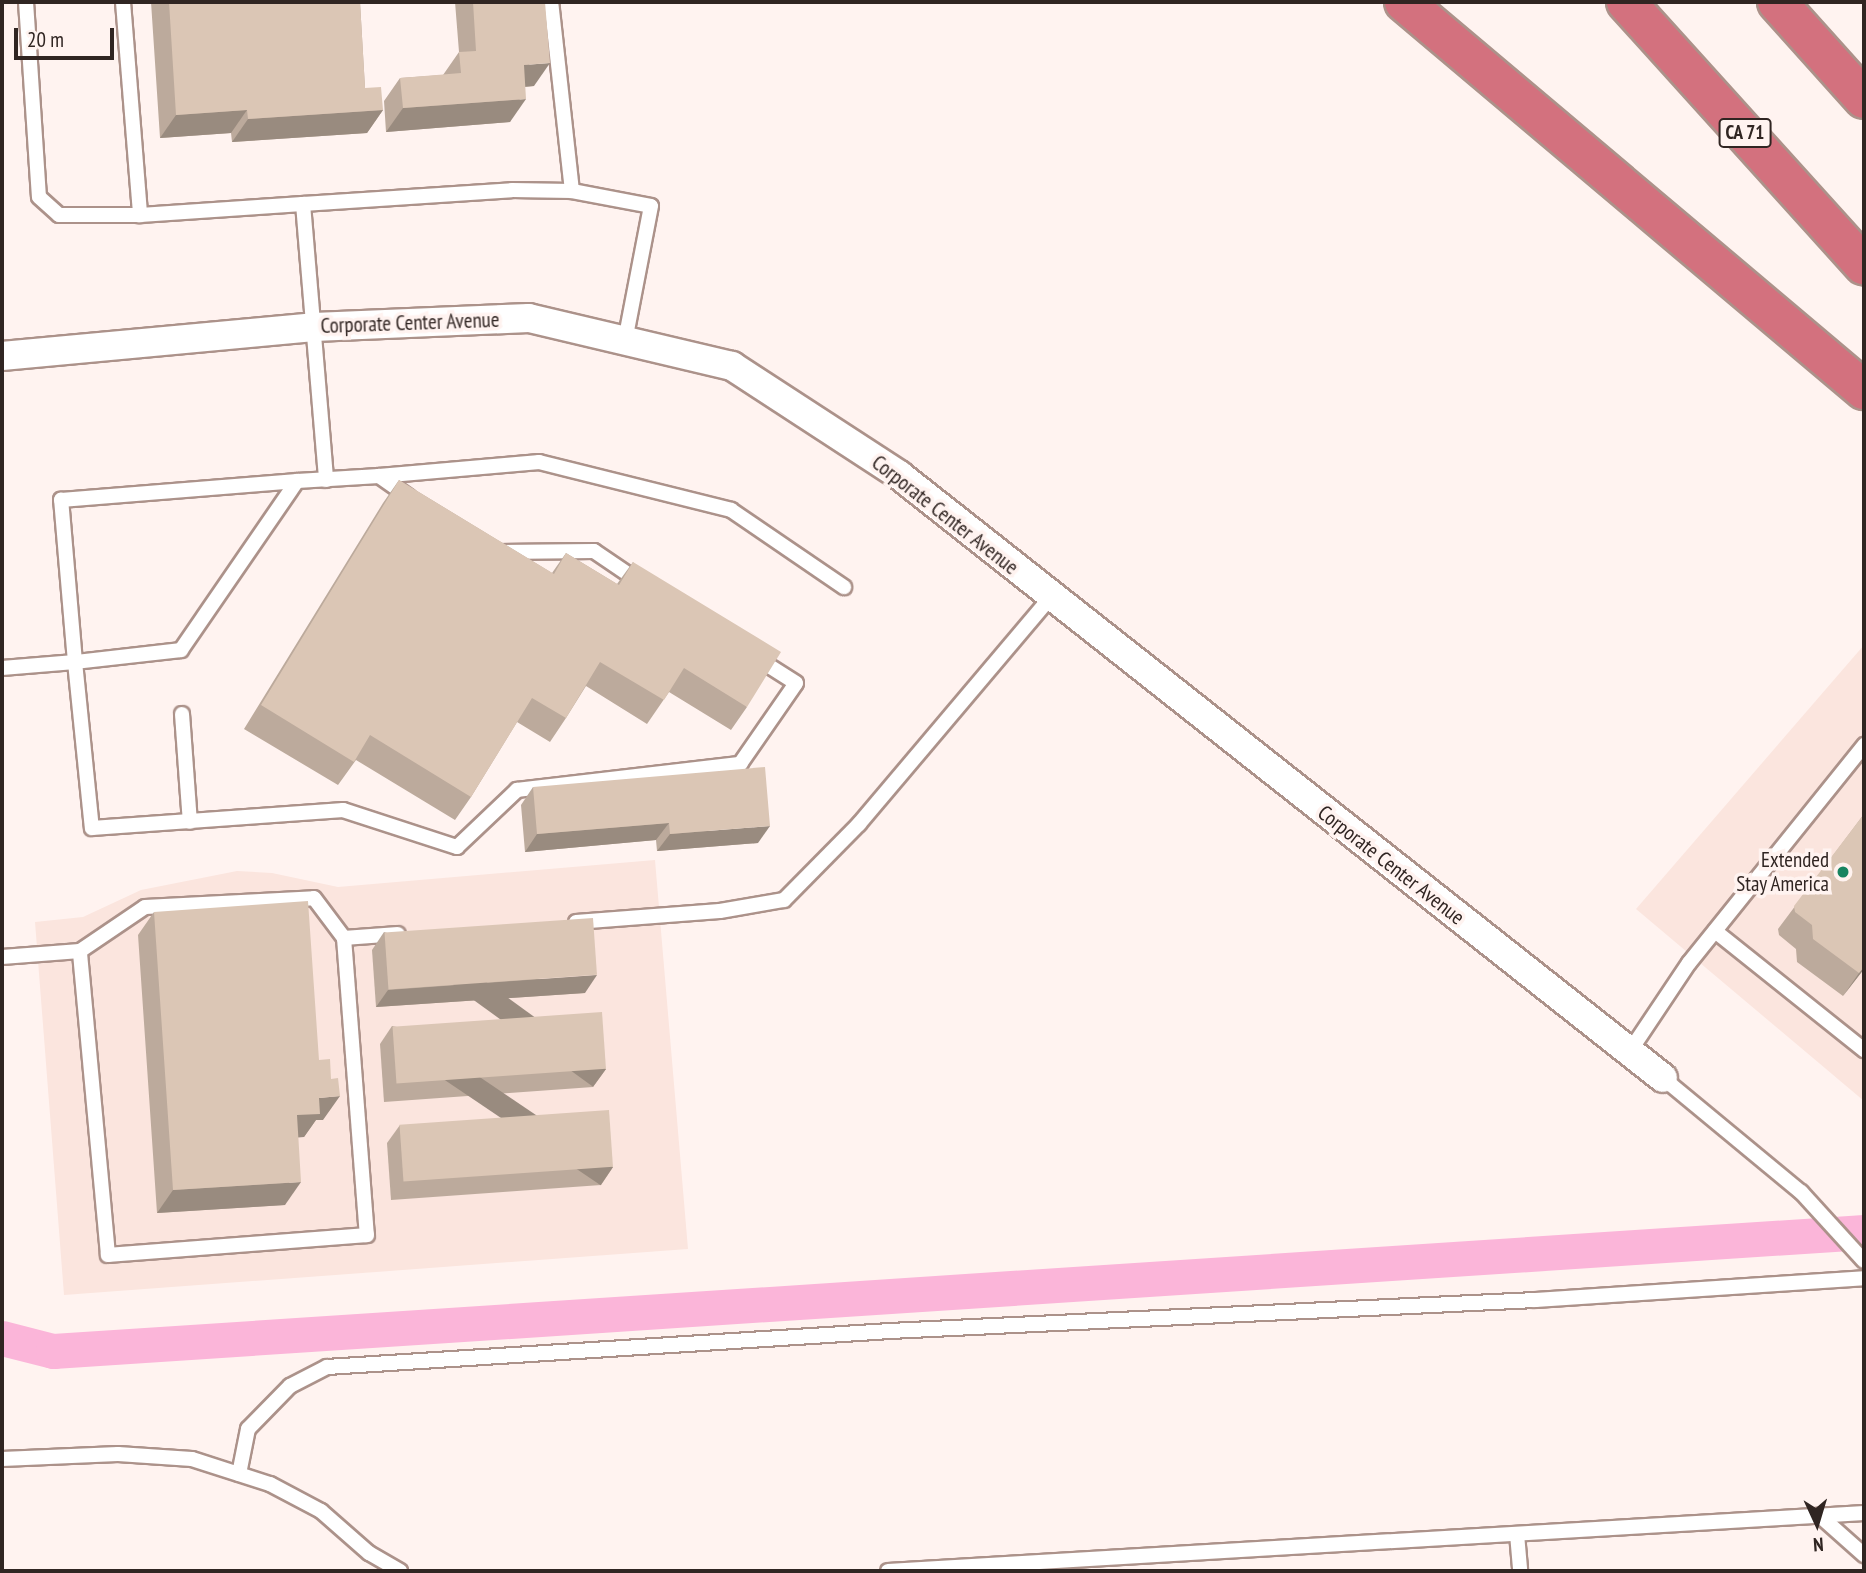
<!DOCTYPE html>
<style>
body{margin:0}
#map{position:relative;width:1866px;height:1573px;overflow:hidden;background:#fff3f0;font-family:"PT Sans Narrow",sans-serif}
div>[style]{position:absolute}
.built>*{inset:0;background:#fbe5de}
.canal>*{height:35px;margin:-17.5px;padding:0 17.5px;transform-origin:17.5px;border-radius:17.5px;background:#fbb5d9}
.roads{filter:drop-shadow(2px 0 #ac928a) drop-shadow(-2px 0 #ac928a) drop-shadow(0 2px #ac928a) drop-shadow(0 -2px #ac928a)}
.lane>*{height:14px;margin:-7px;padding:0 7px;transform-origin:7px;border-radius:7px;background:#fff}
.street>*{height:28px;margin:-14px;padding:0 14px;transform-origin:14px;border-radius:14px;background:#fff}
.highway>*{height:38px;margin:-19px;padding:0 19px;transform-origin:19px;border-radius:19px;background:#d3717e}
.wall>*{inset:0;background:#bcaa9c}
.shaded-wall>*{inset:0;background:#998b7f;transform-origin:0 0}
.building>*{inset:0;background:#dbc6b5;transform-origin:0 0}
.dots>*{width:19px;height:19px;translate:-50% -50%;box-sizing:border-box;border:4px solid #fff3f0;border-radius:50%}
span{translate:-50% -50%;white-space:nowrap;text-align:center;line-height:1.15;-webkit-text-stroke:7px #fff3f0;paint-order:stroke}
.shield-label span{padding:2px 5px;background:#fff3f0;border:2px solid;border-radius:5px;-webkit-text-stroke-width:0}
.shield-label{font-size:19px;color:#302522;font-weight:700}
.street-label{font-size:21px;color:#302522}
.poi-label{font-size:21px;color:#302522}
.right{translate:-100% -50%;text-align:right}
.frame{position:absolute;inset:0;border:4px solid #302522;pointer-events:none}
.north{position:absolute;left:1782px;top:1489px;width:70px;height:70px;-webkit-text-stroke:5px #fff3f0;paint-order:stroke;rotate:176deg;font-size:19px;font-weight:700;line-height:28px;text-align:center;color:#302522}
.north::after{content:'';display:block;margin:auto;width:24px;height:32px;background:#302522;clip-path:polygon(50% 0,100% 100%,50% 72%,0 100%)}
.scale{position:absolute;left:14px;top:28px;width:100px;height:32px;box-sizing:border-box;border:4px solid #302522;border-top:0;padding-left:9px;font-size:21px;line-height:24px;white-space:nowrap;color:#302522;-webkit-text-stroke:5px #fff3f0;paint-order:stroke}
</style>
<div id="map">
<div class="built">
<i style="clip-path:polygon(1864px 645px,1864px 1101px,1636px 909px)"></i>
<i style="clip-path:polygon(655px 860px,688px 1249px,64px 1295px,35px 922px,83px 917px,141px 890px,237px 871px,272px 873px,338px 887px)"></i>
</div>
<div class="canal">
<i style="left:2px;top:1338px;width:53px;rotate:14.3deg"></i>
<i style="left:53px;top:1351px;width:1815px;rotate:-3.76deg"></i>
</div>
<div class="roads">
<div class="lane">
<i style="left:26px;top:2px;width:195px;rotate:86.2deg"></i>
<i style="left:39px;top:197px;width:27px;rotate:42deg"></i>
<i style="left:59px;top:215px;width:81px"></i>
<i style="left:123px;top:2px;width:214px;rotate:85.4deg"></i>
<i style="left:140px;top:215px;width:163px;rotate:-3.9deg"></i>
<i style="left:303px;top:204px;width:277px;rotate:85.2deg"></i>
<i style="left:572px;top:191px;width:80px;rotate:10.8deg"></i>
<i style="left:651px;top:206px;width:137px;rotate:100.9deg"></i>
<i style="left:303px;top:204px;width:209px;rotate:-3.8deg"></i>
<i style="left:512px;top:190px;width:60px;rotate:1deg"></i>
<i style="left:572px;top:191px;width:190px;rotate:-96.3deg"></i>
<i style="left:297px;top:481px;width:205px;rotate:124.5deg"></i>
<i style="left:181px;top:650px;width:107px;rotate:173.5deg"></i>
<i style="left:75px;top:662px;width:163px;rotate:-94.9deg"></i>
<i style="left:61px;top:500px;width:237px;rotate:-4.6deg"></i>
<i style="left:297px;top:481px;width:82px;rotate:-3.5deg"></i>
<i style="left:409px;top:497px;width:37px;rotate:-145deg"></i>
<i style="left:379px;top:476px;width:161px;rotate:-5deg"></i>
<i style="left:539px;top:462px;width:198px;rotate:14deg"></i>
<i style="left:731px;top:510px;width:137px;rotate:34.3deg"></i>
<i style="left:500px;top:552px;width:94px;rotate:-0.6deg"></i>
<i style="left:594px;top:551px;width:57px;rotate:34.2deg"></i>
<i style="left:2px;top:668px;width:73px;rotate:-4.7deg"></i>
<i style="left:75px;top:662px;width:167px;rotate:84.2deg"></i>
<i style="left:92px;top:828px;width:252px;rotate:-4.1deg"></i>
<i style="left:343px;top:810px;width:120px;rotate:18deg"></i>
<i style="left:457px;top:847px;width:83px;rotate:-43.5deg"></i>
<i style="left:517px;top:790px;width:225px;rotate:-6.7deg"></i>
<i style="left:740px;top:764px;width:98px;rotate:-55.3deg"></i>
<i style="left:796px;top:683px;width:49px;rotate:-147.6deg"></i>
<i style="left:182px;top:714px;width:108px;rotate:85.8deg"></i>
<i style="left:576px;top:922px;width:144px;rotate:-4.4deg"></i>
<i style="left:720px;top:911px;width:65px;rotate:-9.8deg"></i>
<i style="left:784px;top:900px;width:107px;rotate:-45.4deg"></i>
<i style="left:859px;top:824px;width:296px;rotate:-49.8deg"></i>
<i style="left:1715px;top:931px;width:191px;rotate:38.6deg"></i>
<i style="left:344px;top:938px;width:54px;rotate:-4.2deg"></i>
<i style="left:2px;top:957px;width:78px;rotate:-4.4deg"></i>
<i style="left:80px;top:951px;width:78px;rotate:-34.1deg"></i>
<i style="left:145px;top:907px;width:169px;rotate:-3deg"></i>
<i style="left:314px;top:898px;width:50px;rotate:53.1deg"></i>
<i style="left:344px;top:938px;width:298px;rotate:85.6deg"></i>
<i style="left:367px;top:1235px;width:260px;rotate:175.6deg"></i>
<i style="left:108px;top:1255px;width:305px;rotate:-95.3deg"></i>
<i style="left:1630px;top:1051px;width:106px;rotate:-56.2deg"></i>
<i style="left:1689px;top:963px;width:280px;rotate:-51.2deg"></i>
<i style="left:1663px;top:1078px;width:179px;rotate:39.6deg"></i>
<i style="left:1801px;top:1192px;width:93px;rotate:47.6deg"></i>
<i style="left:2px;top:1459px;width:116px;rotate:-2.5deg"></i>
<i style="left:118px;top:1454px;width:74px;rotate:3.9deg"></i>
<i style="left:192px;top:1459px;width:82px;rotate:17.8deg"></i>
<i style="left:270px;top:1484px;width:58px;rotate:27.9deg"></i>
<i style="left:321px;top:1511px;width:64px;rotate:41.2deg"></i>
<i style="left:369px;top:1553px;width:36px;rotate:30deg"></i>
<i style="left:239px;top:1474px;width:46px;rotate:-78.7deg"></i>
<i style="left:248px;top:1429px;width:60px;rotate:-45.7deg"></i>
<i style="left:290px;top:1386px;width:42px;rotate:-27.2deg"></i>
<i style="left:327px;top:1367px;width:564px;rotate:-3.66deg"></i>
<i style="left:890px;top:1331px;width:646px;rotate:-2.75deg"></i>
<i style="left:1535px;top:1300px;width:330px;rotate:-3.8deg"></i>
<i style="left:1820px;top:1516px;width:59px;rotate:41.6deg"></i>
<i style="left:1517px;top:1534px;width:37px;rotate:85deg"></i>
<i style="left:888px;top:1571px;width:978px;rotate:-3.4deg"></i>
</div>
<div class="street">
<i style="left:2px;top:356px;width:313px;rotate:-5.3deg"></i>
<i style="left:314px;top:327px;width:215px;rotate:-2.4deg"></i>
<i style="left:529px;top:318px;width:209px;rotate:13.3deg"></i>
<i style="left:732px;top:366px;width:199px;rotate:33.1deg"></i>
<i style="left:899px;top:475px;width:973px;rotate:38.28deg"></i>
</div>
<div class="highway">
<i style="left:1404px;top:2px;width:602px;rotate:40.15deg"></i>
<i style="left:1626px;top:2px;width:355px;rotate:47.9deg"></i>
<i style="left:1777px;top:2px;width:130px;rotate:48.1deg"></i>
</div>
</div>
<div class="wall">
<i style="clip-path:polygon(151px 2px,360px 2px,365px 88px,383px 110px,367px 133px,232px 142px,231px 133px,160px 138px)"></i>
<i style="clip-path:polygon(455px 2px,516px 2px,534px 86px,525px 87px,510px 122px,386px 132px,384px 101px,400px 78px,443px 75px,459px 52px)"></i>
<i style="clip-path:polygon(399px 480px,552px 573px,566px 553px,617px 584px,633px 562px,747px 707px,731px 730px,669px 692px,647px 724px,586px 686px,566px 718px,550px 742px,517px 722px,471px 797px,455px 820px,356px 760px,338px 785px,244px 729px,383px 503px)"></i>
<i style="clip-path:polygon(533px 787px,758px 843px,657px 851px,656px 840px,525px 852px,521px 805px)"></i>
<i style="clip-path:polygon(1864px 814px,1864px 969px,1843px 996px,1797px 962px,1796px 949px,1779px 935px,1778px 929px)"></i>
<i style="clip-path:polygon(154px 912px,323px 1120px,316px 1120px,304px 1137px,298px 1137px,285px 1205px,157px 1213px,138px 935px)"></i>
<i style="clip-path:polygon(384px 932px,585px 993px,376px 1007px,372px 950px)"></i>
<i style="clip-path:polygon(392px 1026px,606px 1069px,593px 1087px,384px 1102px,380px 1044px)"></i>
<i style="clip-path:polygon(400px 1125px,613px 1167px,601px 1185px,391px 1200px,387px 1143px)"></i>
</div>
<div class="shaded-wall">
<i style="clip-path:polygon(550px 63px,534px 86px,507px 88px,524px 65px)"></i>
<i style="clip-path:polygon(526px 99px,510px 122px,386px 132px,403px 108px)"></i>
<i style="clip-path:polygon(247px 110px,231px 133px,160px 138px,176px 115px)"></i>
<i style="clip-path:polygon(383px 110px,367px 133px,232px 142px,248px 119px)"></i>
<i style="clip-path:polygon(669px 823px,656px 840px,525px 852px,537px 834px)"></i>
<i style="clip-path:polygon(770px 826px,758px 843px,657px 851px,670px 834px)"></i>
<i style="clip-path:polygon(1864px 967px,1864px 969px,1843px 996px,1859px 973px)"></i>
<i style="clip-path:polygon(597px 975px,585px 993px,376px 1007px,388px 990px)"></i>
<i style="left:606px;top:1069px;width:22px;height:211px;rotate:126deg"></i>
<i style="clip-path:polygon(340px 1096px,323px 1120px,316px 1120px,304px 1137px,280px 1139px,297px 1115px,319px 1098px)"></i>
<i style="left:613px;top:1167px;width:22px;height:210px;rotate:124deg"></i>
<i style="clip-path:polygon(301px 1182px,285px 1205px,157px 1213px,173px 1190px)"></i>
</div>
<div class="building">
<i style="clip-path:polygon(169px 2px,360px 2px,365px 88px,381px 87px,383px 110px,248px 119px,247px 110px,176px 115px)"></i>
<i style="clip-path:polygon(473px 2px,516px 2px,516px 4px,545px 2px,550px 63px,524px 65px,526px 99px,403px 108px,400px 78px,461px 73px,459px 52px,476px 51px)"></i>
<i style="clip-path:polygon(399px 480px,554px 574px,566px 553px,619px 585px,633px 562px,781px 652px,747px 707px,684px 668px,664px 700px,600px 662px,566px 718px,532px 698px,471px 797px,370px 735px,354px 762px,261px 705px)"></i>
<i style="clip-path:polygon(765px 767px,770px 826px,670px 834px,669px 823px,537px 834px,533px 787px)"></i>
<i style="clip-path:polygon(1864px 814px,1864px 967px,1859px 973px,1813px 939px,1812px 925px,1795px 912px,1794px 906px)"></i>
<i style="clip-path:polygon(308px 901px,319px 1060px,330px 1059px,331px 1079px,338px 1078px,340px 1096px,319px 1098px,320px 1114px,297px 1115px,301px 1182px,173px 1190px,154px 912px)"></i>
<i style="left:593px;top:918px;width:57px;height:209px;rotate:86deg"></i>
<i style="left:602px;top:1012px;width:57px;height:210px;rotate:86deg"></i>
<i style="left:609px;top:1110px;width:57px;height:210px;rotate:86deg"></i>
</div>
<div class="dots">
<i style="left:1843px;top:872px;background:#178460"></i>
</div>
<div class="shield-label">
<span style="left:1745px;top:133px">CA 71</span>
</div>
<div class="street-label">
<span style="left:410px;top:323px;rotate:-2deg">Corporate Center Avenue</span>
<span style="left:945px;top:515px;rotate:38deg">Corporate Center Avenue</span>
<span style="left:1391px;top:865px;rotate:38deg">Corporate Center Avenue</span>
</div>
<div class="poi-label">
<span class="right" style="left:1829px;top:872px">Extended<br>Stay America</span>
</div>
<div class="frame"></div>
<div class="north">N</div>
<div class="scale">20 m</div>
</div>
